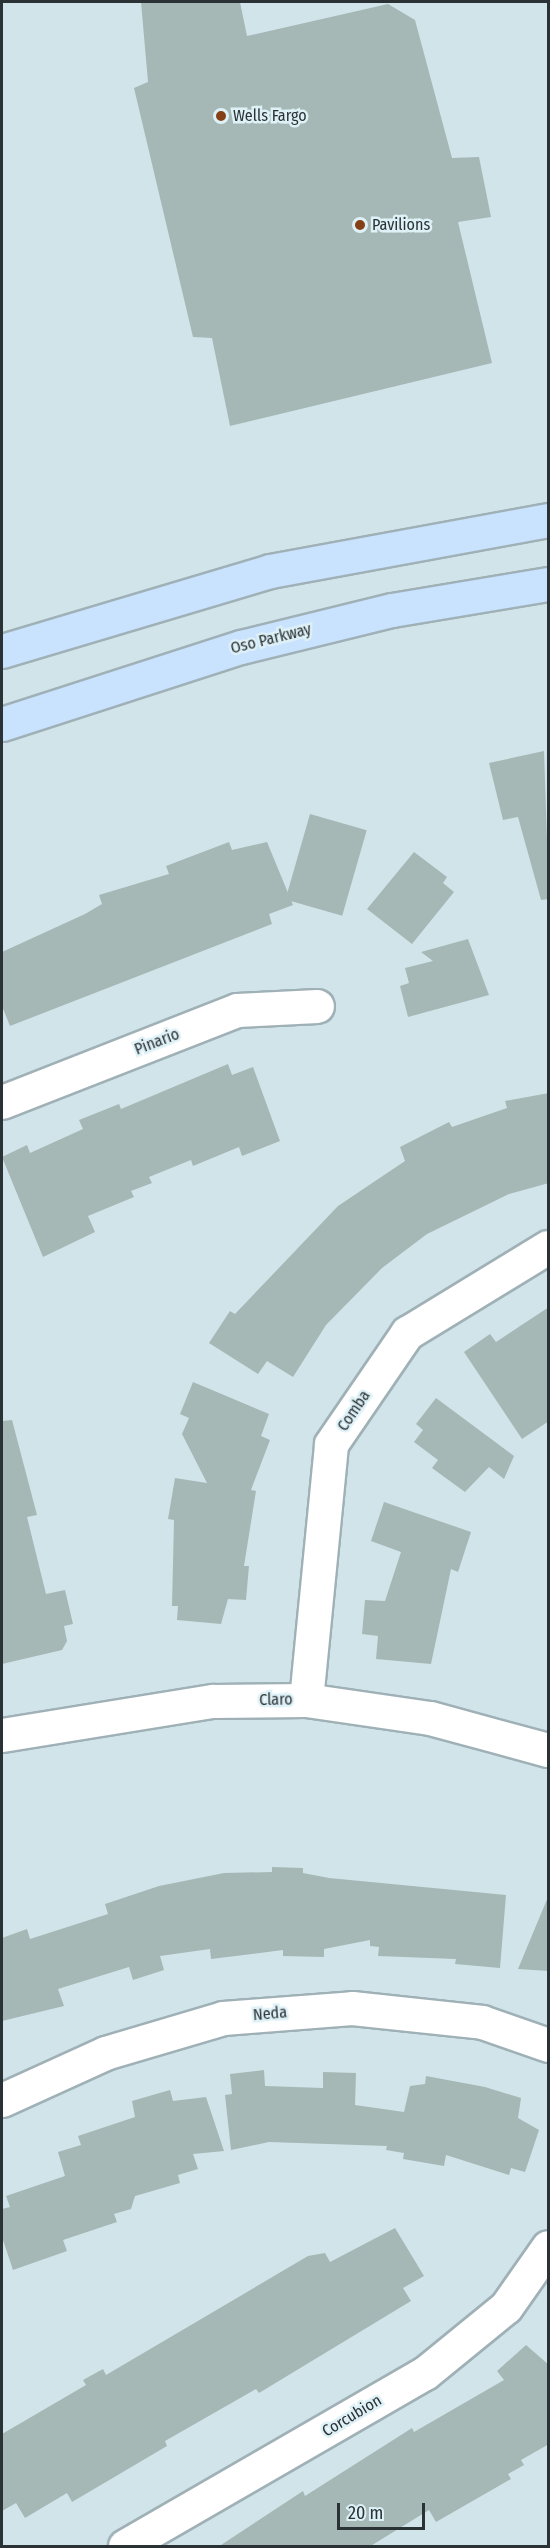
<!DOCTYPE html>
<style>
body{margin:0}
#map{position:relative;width:550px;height:2548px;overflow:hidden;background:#d1e4ea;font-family:"Fira Sans Condensed",sans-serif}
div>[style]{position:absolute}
.building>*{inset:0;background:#a5b8b5;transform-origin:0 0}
.roads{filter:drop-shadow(2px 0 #9fb1b6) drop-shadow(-2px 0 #9fb1b6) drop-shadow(0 2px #9fb1b6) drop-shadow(0 -2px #9fb1b6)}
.minor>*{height:33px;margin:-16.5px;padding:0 16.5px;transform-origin:16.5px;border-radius:16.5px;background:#fff}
.major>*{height:33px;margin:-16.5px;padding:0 16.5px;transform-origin:16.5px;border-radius:16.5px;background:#c9e2fe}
.dots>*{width:16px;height:16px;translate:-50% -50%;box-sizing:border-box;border:3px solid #def1f7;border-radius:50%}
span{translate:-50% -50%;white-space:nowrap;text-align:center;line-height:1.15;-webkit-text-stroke:5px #def1f7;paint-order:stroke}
.poi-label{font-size:16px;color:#2b3235}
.left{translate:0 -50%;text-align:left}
.street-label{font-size:16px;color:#2b3235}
.frame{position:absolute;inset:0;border:3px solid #2b3235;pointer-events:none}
.scale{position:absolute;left:337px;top:2503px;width:88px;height:27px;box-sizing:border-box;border:3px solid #2b3235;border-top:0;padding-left:8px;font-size:18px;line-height:21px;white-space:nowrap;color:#2b3235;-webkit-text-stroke:4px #def1f7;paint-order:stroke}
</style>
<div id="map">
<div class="building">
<i style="clip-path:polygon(141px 2px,240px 2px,247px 36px,388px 4px,415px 20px,452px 158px,479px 157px,491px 217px,458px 222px,492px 363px,230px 426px,212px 338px,193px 337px,134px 88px,148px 82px)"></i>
<i style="clip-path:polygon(544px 751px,549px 899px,541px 900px,518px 817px,503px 820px,489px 763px)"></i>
<i style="left:310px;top:814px;width:59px;height:89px;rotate:16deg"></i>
<i style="clip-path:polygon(229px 842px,232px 850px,267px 842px,293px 905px,269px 914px,272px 924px,10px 1026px,2px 1006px,2px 952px,85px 914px,102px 904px,99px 895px,169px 874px,166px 866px)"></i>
<i style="clip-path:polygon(414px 852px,447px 877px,443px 883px,454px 892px,412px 944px,367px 909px)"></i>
<i style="clip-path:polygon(468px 939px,489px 995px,408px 1017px,400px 986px,409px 983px,405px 968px,433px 961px,421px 952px)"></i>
<i style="clip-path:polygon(228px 1064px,232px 1075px,253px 1067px,280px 1141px,242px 1156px,239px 1147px,193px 1166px,191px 1160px,149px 1177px,152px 1183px,131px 1191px,134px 1197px,88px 1216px,95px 1232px,43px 1257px,2px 1157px,27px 1145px,30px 1153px,83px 1129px,79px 1120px,119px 1104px,121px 1109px)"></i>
<i style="clip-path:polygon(549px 1093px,549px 1183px,509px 1194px,427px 1234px,382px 1268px,326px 1325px,293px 1377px,267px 1361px,258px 1374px,209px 1343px,230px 1311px,235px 1314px,338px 1206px,405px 1161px,400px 1147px,449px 1122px,452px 1127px,507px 1108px,505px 1101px)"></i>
<i style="clip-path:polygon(549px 1307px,549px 1421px,522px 1439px,464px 1352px,490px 1334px,496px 1342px)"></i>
<i style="clip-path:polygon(193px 1382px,269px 1414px,261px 1436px,270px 1440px,251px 1490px,256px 1491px,244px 1566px,249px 1566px,246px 1600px,228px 1599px,221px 1624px,177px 1620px,178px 1606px,172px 1606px,174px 1520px,168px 1519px,175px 1478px,207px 1483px,182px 1434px,189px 1418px,180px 1414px)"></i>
<i style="clip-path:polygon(436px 1398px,514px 1456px,504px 1479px,489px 1467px,465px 1492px,432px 1468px,438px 1460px,414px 1442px,423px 1430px,416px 1424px)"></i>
<i style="clip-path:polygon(12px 1420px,37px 1515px,27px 1517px,46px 1594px,65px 1590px,73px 1624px,64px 1626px,67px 1641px,62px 1650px,2px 1664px,2px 1421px)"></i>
<i style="clip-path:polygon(384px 1502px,471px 1532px,458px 1572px,451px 1569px,431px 1664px,376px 1659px,378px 1636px,362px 1634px,365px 1600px,385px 1601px,401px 1552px,371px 1541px)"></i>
<i style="clip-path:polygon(272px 1867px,303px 1868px,303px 1873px,329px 1878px,506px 1895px,500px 1968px,455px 1964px,456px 1959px,378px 1956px,379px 1947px,370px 1946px,370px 1940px,324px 1949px,324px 1957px,283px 1956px,283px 1950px,211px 1959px,210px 1949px,160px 1956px,164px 1970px,133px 1980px,129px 1967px,58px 1989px,64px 2006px,2px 2021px,2px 1938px,27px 1929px,30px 1939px,108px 1914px,105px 1904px,159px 1886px,224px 1873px,272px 1872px)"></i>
<i style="clip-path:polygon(548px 1897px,549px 1971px,518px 1969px)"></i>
<i style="clip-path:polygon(264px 2070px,265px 2086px,323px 2088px,323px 2072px,356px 2073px,355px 2105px,404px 2112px,410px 2086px,425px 2084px,426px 2076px,485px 2087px,521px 2098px,518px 2118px,539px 2130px,525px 2172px,511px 2168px,509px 2175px,446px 2155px,444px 2166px,403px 2159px,404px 2153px,386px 2150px,387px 2146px,269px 2142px,231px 2150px,225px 2095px,232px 2094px,230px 2074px)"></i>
<i style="clip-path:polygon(170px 2090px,173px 2101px,206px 2097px,224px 2151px,193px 2154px,198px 2169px,178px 2175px,180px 2183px,135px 2196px,131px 2209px,114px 2214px,117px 2222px,63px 2240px,67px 2251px,13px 2270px,2px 2237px,2px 2209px,10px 2207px,6px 2196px,65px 2176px,58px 2152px,81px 2145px,78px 2136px,135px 2117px,132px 2101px)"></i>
<i style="clip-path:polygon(395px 2228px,424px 2276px,403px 2288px,411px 2301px,259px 2393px,256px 2389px,165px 2441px,167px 2446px,72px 2502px,67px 2493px,25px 2518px,16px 2503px,2px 2511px,2px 2434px,86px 2385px,83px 2380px,103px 2369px,106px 2375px,308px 2256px,325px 2253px,330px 2262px)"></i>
<i style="clip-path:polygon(526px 2345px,549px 2365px,549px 2444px,521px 2460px,524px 2465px,508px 2474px,511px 2479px,436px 2522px,429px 2510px,369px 2547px,218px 2547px,303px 2491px,305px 2496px,412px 2428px,414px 2432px,504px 2380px,497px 2371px)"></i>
</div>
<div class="roads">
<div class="minor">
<i style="left:2px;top:1102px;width:252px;rotate:-21.4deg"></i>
<i style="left:237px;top:1010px;width:80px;rotate:-2.9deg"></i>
<i style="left:306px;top:1700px;width:257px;rotate:-84.4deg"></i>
<i style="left:331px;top:1444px;width:135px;rotate:-55.6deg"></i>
<i style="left:407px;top:1333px;width:165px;rotate:-31.4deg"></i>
<i style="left:2px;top:1735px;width:214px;rotate:-9.2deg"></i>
<i style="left:213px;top:1701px;width:93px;rotate:-0.6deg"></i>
<i style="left:306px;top:1700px;width:125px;rotate:8.3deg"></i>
<i style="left:430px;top:1718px;width:122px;rotate:15.2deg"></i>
<i style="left:2px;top:2100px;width:113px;rotate:-24.5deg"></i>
<i style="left:105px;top:2053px;width:123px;rotate:-16.5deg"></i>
<i style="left:223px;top:2018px;width:129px;rotate:-4.4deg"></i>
<i style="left:352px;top:2008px;width:131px;rotate:6.1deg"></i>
<i style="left:482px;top:2022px;width:70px;rotate:19.2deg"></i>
<i style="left:125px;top:2546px;width:346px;rotate:-30deg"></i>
<i style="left:425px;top:2373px;width:104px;rotate:-39.2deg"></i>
<i style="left:506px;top:2307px;width:73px;rotate:-55deg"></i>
</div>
<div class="major">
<i style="left:2px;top:651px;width:280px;rotate:-16.6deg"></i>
<i style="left:270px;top:571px;width:283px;rotate:-10.4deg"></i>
<i style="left:2px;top:724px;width:251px;rotate:-17.9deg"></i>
<i style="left:241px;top:647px;width:155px;rotate:-13.8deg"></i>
<i style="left:392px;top:610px;width:158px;rotate:-9.5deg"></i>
</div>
</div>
<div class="dots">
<i style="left:221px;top:116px;background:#854016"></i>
<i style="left:360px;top:225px;background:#854016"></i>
</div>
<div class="poi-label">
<span class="left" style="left:233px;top:116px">Wells Fargo</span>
<span class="left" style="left:372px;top:225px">Pavilions</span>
</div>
<div class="street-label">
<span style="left:271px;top:639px;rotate:-14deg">Oso Parkway</span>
<span style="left:157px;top:1042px;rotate:-21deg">Pinario</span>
<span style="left:354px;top:1411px;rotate:-56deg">Comba</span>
<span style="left:276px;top:1700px;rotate:-1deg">Claro</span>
<span style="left:270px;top:2014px;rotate:-5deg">Neda</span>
<span style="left:352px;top:2416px;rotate:-31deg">Corcubion</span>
</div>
<div class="frame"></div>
<div class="scale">20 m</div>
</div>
